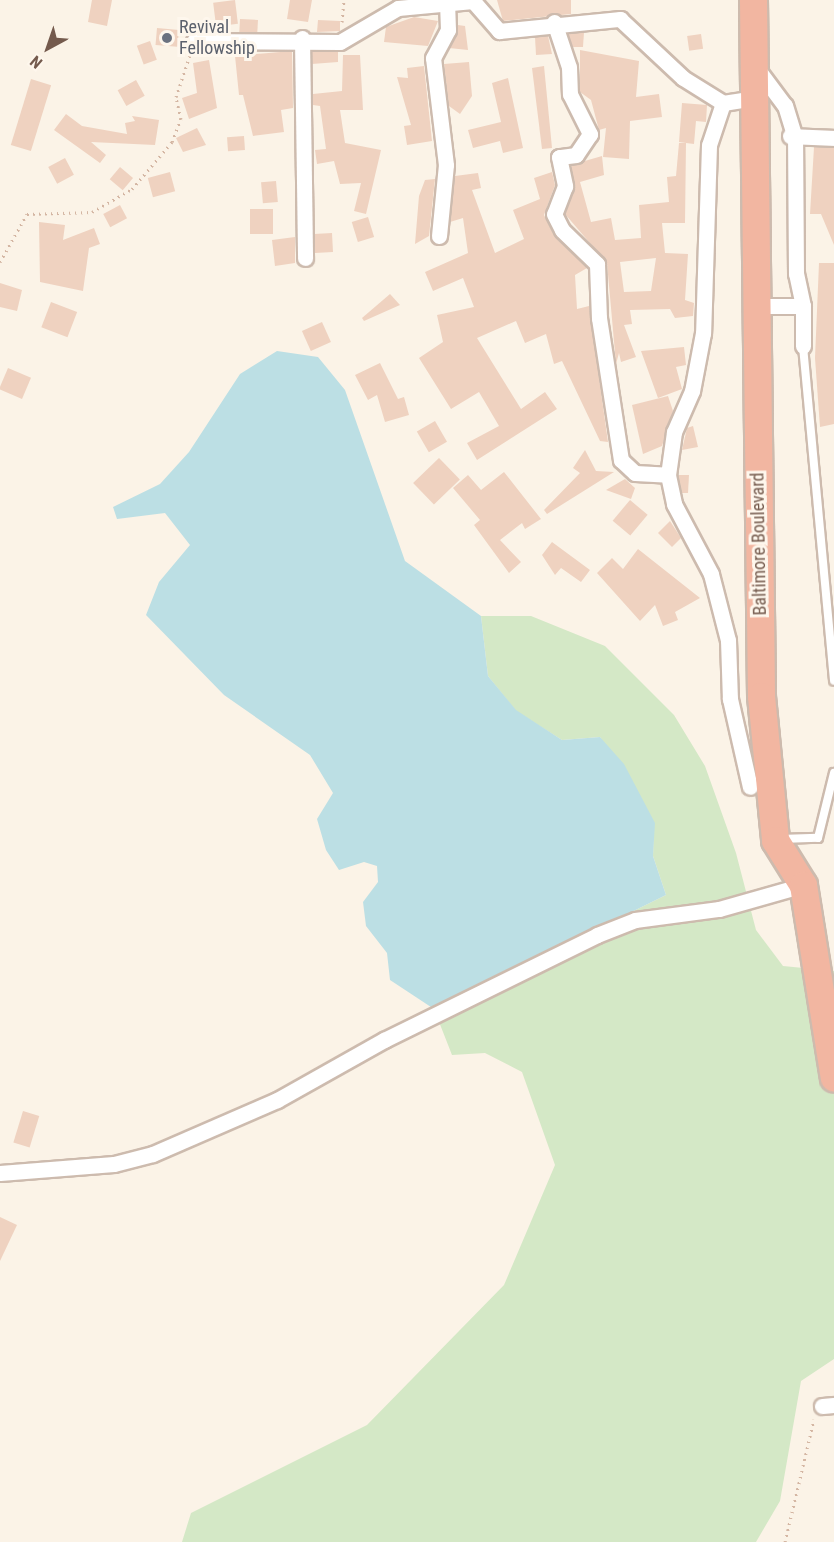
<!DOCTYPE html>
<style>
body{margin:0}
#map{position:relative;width:834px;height:1542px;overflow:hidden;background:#fbf3e7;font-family:"Roboto Condensed",sans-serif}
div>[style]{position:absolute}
.green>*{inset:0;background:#d4e8c6}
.water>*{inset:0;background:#bcdfe4}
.building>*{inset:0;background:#efd2c0;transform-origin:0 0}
.path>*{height:3px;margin-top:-1.5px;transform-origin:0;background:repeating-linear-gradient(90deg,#d4b6a3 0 1.5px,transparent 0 6px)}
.roads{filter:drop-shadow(2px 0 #cdbbae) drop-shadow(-2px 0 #cdbbae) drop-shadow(0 2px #cdbbae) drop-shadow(0 -2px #cdbbae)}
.lane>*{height:8px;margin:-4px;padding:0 4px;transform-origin:4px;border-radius:4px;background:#fff}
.street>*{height:15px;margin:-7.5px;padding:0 7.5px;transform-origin:7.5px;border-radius:7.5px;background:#fff}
.highway>*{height:27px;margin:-13.5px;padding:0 13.5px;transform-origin:13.5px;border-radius:13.5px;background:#f2b6a1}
.dots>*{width:16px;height:16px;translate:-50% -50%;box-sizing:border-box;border:3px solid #fef7ed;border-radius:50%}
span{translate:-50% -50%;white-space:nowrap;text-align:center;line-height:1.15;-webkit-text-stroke:6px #fef7ed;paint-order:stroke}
.worship-label{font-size:18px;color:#5b616d}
.left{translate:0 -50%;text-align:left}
.street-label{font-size:18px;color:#745a4d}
.north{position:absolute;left:18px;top:18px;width:60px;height:60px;-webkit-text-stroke:4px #fef7ed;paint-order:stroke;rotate:220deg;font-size:16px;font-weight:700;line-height:24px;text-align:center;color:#745a4d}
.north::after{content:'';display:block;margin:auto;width:21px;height:27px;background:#745a4d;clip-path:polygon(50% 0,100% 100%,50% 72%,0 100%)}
</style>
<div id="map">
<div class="green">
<i style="clip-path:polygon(481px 616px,531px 616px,605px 646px,674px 715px,705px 766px,736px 853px,756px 930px,783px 966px,834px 971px,834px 1359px,801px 1381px,780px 1501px,756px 1542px,182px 1542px,191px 1513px,367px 1425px,504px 1285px,555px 1165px,522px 1072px,485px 1053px,452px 1055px,434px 1009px,666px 895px,653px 856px,654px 823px,600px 737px,562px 740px,516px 711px,488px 676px)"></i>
</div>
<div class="water">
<i style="clip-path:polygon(277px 351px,318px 357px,345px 390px,405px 561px,481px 616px,488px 676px,516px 710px,562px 740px,600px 737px,624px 764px,655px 823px,653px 856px,666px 895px,434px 1009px,390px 980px,387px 953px,366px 926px,363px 902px,378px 882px,377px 866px,364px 862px,339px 870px,326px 850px,317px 819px,333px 793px,310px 755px,224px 695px,146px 615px,159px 582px,190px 545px,165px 513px,117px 519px,113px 507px,160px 484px,189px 452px,240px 374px)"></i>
</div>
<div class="building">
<i style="clip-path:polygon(92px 0,112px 0,107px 26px,88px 22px)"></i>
<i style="left:235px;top:0;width:24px;height:22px;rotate:83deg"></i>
<i style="clip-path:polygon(290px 0,312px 0,308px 22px,287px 19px)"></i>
<i style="clip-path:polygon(497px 0,571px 0,571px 14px,503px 21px)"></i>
<i style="clip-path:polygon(414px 17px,438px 21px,428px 46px,384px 42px,386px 27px)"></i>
<i style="left:240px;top:19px;width:18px;height:13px;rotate:3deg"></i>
<i style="clip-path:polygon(318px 20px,340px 21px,340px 31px,317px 32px)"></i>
<i style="clip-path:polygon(458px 25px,465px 26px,468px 50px,449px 48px)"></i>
<i style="left:157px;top:28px;width:22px;height:17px;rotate:5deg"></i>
<i style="clip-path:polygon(584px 32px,583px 47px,572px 47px,568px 34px)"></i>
<i style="left:701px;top:34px;width:15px;height:14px;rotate:82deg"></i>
<i style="clip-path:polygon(548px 36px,552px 54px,536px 55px,535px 37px)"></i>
<i style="left:150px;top:41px;width:20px;height:14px;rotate:70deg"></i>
<i style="clip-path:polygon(580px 50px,639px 61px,636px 97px,659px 94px,662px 117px,630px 121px,629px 159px,603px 157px,606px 128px,599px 130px,591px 100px,580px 92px)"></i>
<i style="clip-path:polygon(292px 51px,293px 108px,281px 110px,284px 132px,253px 136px,243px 95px,239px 95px,235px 56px)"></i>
<i style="clip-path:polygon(312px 52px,338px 52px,338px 62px,312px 64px)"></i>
<i style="clip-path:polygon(343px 55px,360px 55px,363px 110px,340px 110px,345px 143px,381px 150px,366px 214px,354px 211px,361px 183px,340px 184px,334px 161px,317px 164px,315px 150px,326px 149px,320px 106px,313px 105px,313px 94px,342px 91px)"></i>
<i style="clip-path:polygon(209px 60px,217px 108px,189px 119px,182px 98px,197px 93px,193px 63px)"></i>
<i style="clip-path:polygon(469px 62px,472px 96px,460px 114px,449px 106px,444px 64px)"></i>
<i style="clip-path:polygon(424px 66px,432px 141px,407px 145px,404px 126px,411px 125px,397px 77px,408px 78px,407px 68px)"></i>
<i style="clip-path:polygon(544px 66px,552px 148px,542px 149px,532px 68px)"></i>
<i style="clip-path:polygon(508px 78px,523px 148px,503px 153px,500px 141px,473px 148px,468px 130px,501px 122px,492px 83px)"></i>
<i style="left:31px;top:79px;width:21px;height:69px;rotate:17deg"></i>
<i style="left:136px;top:80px;width:18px;height:21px;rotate:61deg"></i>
<i style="clip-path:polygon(evenodd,682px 103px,707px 105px,706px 122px,696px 121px,694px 144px,686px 143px,685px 223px,662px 223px,665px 253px,688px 254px,685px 300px,694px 303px,693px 316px,675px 318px,670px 309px,630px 310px,632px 324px,624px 325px,636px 357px,621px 362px,619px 353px,616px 364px,607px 263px,565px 214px,574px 189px,571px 165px,602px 156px,604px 175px,580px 182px,591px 222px,611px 218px,615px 240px,641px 238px,639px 205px,669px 202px,667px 177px,676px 176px,679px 143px,686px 143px,679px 142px,682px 103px,656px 258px,651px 291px,624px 292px,620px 262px,656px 258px)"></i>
<i style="clip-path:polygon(66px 114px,82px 126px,127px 134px,125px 123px,135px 121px,132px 116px,159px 120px,155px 145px,91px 142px,106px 155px,100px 163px,54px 130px)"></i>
<i style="clip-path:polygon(197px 128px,206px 145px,183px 152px,176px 138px)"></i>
<i style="left:244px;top:136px;width:14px;height:17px;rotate:86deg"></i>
<i style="clip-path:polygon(814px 147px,834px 148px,834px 245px,821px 214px,810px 214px)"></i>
<i style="left:65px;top:158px;width:19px;height:19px;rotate:62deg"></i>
<i style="left:120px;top:167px;width:17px;height:16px;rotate:40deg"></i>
<i style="left:170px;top:172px;width:20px;height:23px;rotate:75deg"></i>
<i style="clip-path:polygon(552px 172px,555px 185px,544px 215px,555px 237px,587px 268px,575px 275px,577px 309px,589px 306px,608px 442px,600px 441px,562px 361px,554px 364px,546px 334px,525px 343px,516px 321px,477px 338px,521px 409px,545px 392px,557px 409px,477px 460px,467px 443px,499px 426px,479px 392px,451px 409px,419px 358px,443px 342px,437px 315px,474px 307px,463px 278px,433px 291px,425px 272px,468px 253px,463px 218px,450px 222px,455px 176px,478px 173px,481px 188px,472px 190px,495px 253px,524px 239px,513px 210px,540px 199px,534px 178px)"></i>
<i style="clip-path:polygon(435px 179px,429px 236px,415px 244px,419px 196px,425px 180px)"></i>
<i style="left:276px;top:181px;width:21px;height:15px;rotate:85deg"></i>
<i style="left:120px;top:205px;width:15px;height:19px;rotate:62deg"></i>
<i style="left:250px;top:209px;width:23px;height:25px"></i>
<i style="left:368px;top:217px;width:21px;height:17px;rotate:73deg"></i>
<i style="clip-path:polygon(39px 222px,65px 225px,63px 240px,94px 228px,100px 244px,89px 248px,83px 291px,40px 282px)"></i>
<i style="left:332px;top:233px;width:19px;height:18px;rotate:87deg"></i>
<i style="clip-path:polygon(295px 237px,295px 263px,275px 266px,272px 240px)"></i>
<i style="clip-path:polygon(819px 263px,834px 263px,834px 424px,820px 427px,815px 358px)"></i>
<i style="clip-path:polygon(0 283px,22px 290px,17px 311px,0 307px)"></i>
<i style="clip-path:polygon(390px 294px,400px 305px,364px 321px,362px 318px)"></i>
<i style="left:51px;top:302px;width:28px;height:27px;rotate:21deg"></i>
<i style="left:322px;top:322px;width:22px;height:22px;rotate:66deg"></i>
<i style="clip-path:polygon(684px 347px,686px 365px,676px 367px,682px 389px,658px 398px,641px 351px)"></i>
<i style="clip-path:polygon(380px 363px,398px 399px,404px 397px,409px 415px,385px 422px,377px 395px,368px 400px,355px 375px)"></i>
<i style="left:8px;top:368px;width:25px;height:23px;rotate:23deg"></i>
<i style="clip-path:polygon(668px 396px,673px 411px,662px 446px,643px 454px,632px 405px)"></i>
<i style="left:435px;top:421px;width:24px;height:21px;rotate:60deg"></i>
<i style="clip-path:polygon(693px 426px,698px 447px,682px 450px,687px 428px)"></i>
<i style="clip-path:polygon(585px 450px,596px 471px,614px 472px,547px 514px,544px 510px,580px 473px,573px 468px)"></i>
<i style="left:439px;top:458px;width:30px;height:36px;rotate:46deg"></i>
<i style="clip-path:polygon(504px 472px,541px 519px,525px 529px,522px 523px,500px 540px,521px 562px,509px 573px,474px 525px,480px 520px,453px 488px,468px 475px,481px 490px)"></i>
<i style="clip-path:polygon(678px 475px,689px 475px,688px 493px,682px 493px)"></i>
<i style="clip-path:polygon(625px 479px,635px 488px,631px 499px,606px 490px)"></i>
<i style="left:630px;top:500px;width:23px;height:27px;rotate:40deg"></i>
<i style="clip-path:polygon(670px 521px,681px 538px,672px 547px,658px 533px)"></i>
<i style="clip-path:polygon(552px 542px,590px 570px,581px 582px,561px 568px,555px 575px,542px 555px)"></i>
<i style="clip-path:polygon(638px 549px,700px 598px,675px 612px,678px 620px,663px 626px,655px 605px,640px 621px,597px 573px,612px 558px,623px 569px)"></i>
<i style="left:23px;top:1111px;width:17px;height:33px;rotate:17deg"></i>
<i style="clip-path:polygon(0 1217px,17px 1225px,0 1261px)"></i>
</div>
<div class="path">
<i style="left:342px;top:22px;width:22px;rotate:-85deg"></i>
<i style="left:0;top:262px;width:55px;rotate:-60.6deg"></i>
<i style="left:27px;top:214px;width:65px;rotate:-1.8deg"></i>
<i style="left:92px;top:212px;width:46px;rotate:-29.9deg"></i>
<i style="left:132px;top:189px;width:62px;rotate:-49.6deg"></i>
<i style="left:172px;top:142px;width:25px;rotate:-69deg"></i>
<i style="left:181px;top:119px;width:23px;rotate:-103deg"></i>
<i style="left:176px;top:97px;width:44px;rotate:-71.6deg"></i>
<i style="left:785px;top:1542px;width:126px;rotate:-76.7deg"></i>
</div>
<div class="roads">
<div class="lane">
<i style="left:803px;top:346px;width:336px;rotate:84.7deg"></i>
<i style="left:780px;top:839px;width:38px;rotate:-2deg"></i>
<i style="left:818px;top:838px;width:67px;rotate:-76.2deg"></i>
</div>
<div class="street">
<i style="left:554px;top:22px;width:47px;rotate:71.6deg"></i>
<i style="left:569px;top:67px;width:27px;rotate:88deg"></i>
<i style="left:570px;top:94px;width:45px;rotate:63.4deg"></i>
<i style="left:590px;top:134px;width:25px;rotate:124deg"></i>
<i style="left:576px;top:155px;width:17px;rotate:173deg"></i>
<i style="left:559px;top:157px;width:30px;rotate:78deg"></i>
<i style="left:565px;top:186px;width:30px;rotate:111deg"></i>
<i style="left:554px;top:214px;width:18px;rotate:63deg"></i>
<i style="left:562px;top:230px;width:49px;rotate:44.2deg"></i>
<i style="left:597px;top:264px;width:54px;rotate:87.9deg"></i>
<i style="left:599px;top:318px;width:144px;rotate:81.2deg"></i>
<i style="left:621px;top:460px;width:19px;rotate:43deg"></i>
<i style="left:635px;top:473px;width:33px;rotate:3deg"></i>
<i style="left:302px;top:38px;width:220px;rotate:89.2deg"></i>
<i style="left:194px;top:41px;width:146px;rotate:0.4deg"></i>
<i style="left:340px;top:42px;width:67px;rotate:-30.4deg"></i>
<i style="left:398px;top:8px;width:75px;rotate:-5.3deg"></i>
<i style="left:473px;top:1px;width:40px;rotate:49deg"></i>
<i style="left:499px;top:31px;width:122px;rotate:-5.7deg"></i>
<i style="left:620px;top:19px;width:86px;rotate:43.1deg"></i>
<i style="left:683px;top:78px;width:47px;rotate:32deg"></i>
<i style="left:723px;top:103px;width:33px;rotate:-9deg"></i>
<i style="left:723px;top:103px;width:44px;rotate:108.4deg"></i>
<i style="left:709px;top:145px;width:188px;rotate:91.8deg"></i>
<i style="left:703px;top:333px;width:59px;rotate:100.7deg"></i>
<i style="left:692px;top:391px;width:45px;rotate:113.7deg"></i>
<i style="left:674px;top:432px;width:43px;rotate:97.9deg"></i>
<i style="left:668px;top:475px;width:30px;rotate:78deg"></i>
<i style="left:674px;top:504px;width:79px;rotate:62.1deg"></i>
<i style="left:711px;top:574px;width:68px;rotate:75.6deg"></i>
<i style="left:728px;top:640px;width:59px;rotate:88.1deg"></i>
<i style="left:730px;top:699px;width:90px;rotate:77.2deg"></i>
<i style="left:790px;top:136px;width:44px;rotate:2.6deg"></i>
<i style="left:439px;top:236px;width:71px;rotate:-84.4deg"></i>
<i style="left:446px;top:165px;width:108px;rotate:-96.9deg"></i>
<i style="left:433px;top:58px;width:32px;rotate:-62deg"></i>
<i style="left:448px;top:30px;width:26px;rotate:-92deg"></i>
<i style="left:755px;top:306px;width:48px"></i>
<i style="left:803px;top:306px;width:33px;rotate:-102deg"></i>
<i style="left:796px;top:274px;width:136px;rotate:-90.4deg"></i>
<i style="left:795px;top:138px;width:34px;rotate:-107deg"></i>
<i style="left:785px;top:106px;width:49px;rotate:-126.6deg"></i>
<i style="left:803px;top:306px;width:40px;rotate:90deg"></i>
<i style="left:0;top:1173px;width:114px;rotate:-4.5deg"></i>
<i style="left:114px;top:1164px;width:40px;rotate:-14.4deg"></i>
<i style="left:153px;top:1154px;width:135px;rotate:-23.5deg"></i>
<i style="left:277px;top:1100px;width:123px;rotate:-29.3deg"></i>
<i style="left:384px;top:1040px;width:237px;rotate:-26.2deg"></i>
<i style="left:597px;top:935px;width:41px;rotate:-21.5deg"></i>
<i style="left:635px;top:920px;width:85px;rotate:-7.5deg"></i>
<i style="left:719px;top:909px;width:87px;rotate:-15.9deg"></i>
<i style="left:822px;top:1406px;width:12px;rotate:-5deg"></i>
</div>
<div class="highway">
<i style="left:753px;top:0;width:696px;rotate:89.34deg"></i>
<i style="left:761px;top:696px;width:145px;rotate:84.4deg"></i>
<i style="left:775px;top:840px;width:53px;rotate:58.1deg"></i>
<i style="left:803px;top:885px;width:195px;rotate:80.9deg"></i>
</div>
</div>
<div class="dots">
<i style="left:167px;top:38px;background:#6b7280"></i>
</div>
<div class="worship-label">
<span class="left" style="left:179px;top:38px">Revival<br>Fellowship</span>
</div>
<div class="street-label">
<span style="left:759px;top:544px;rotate:-91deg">Baltimore Boulevard</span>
</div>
<div class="north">N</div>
</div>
